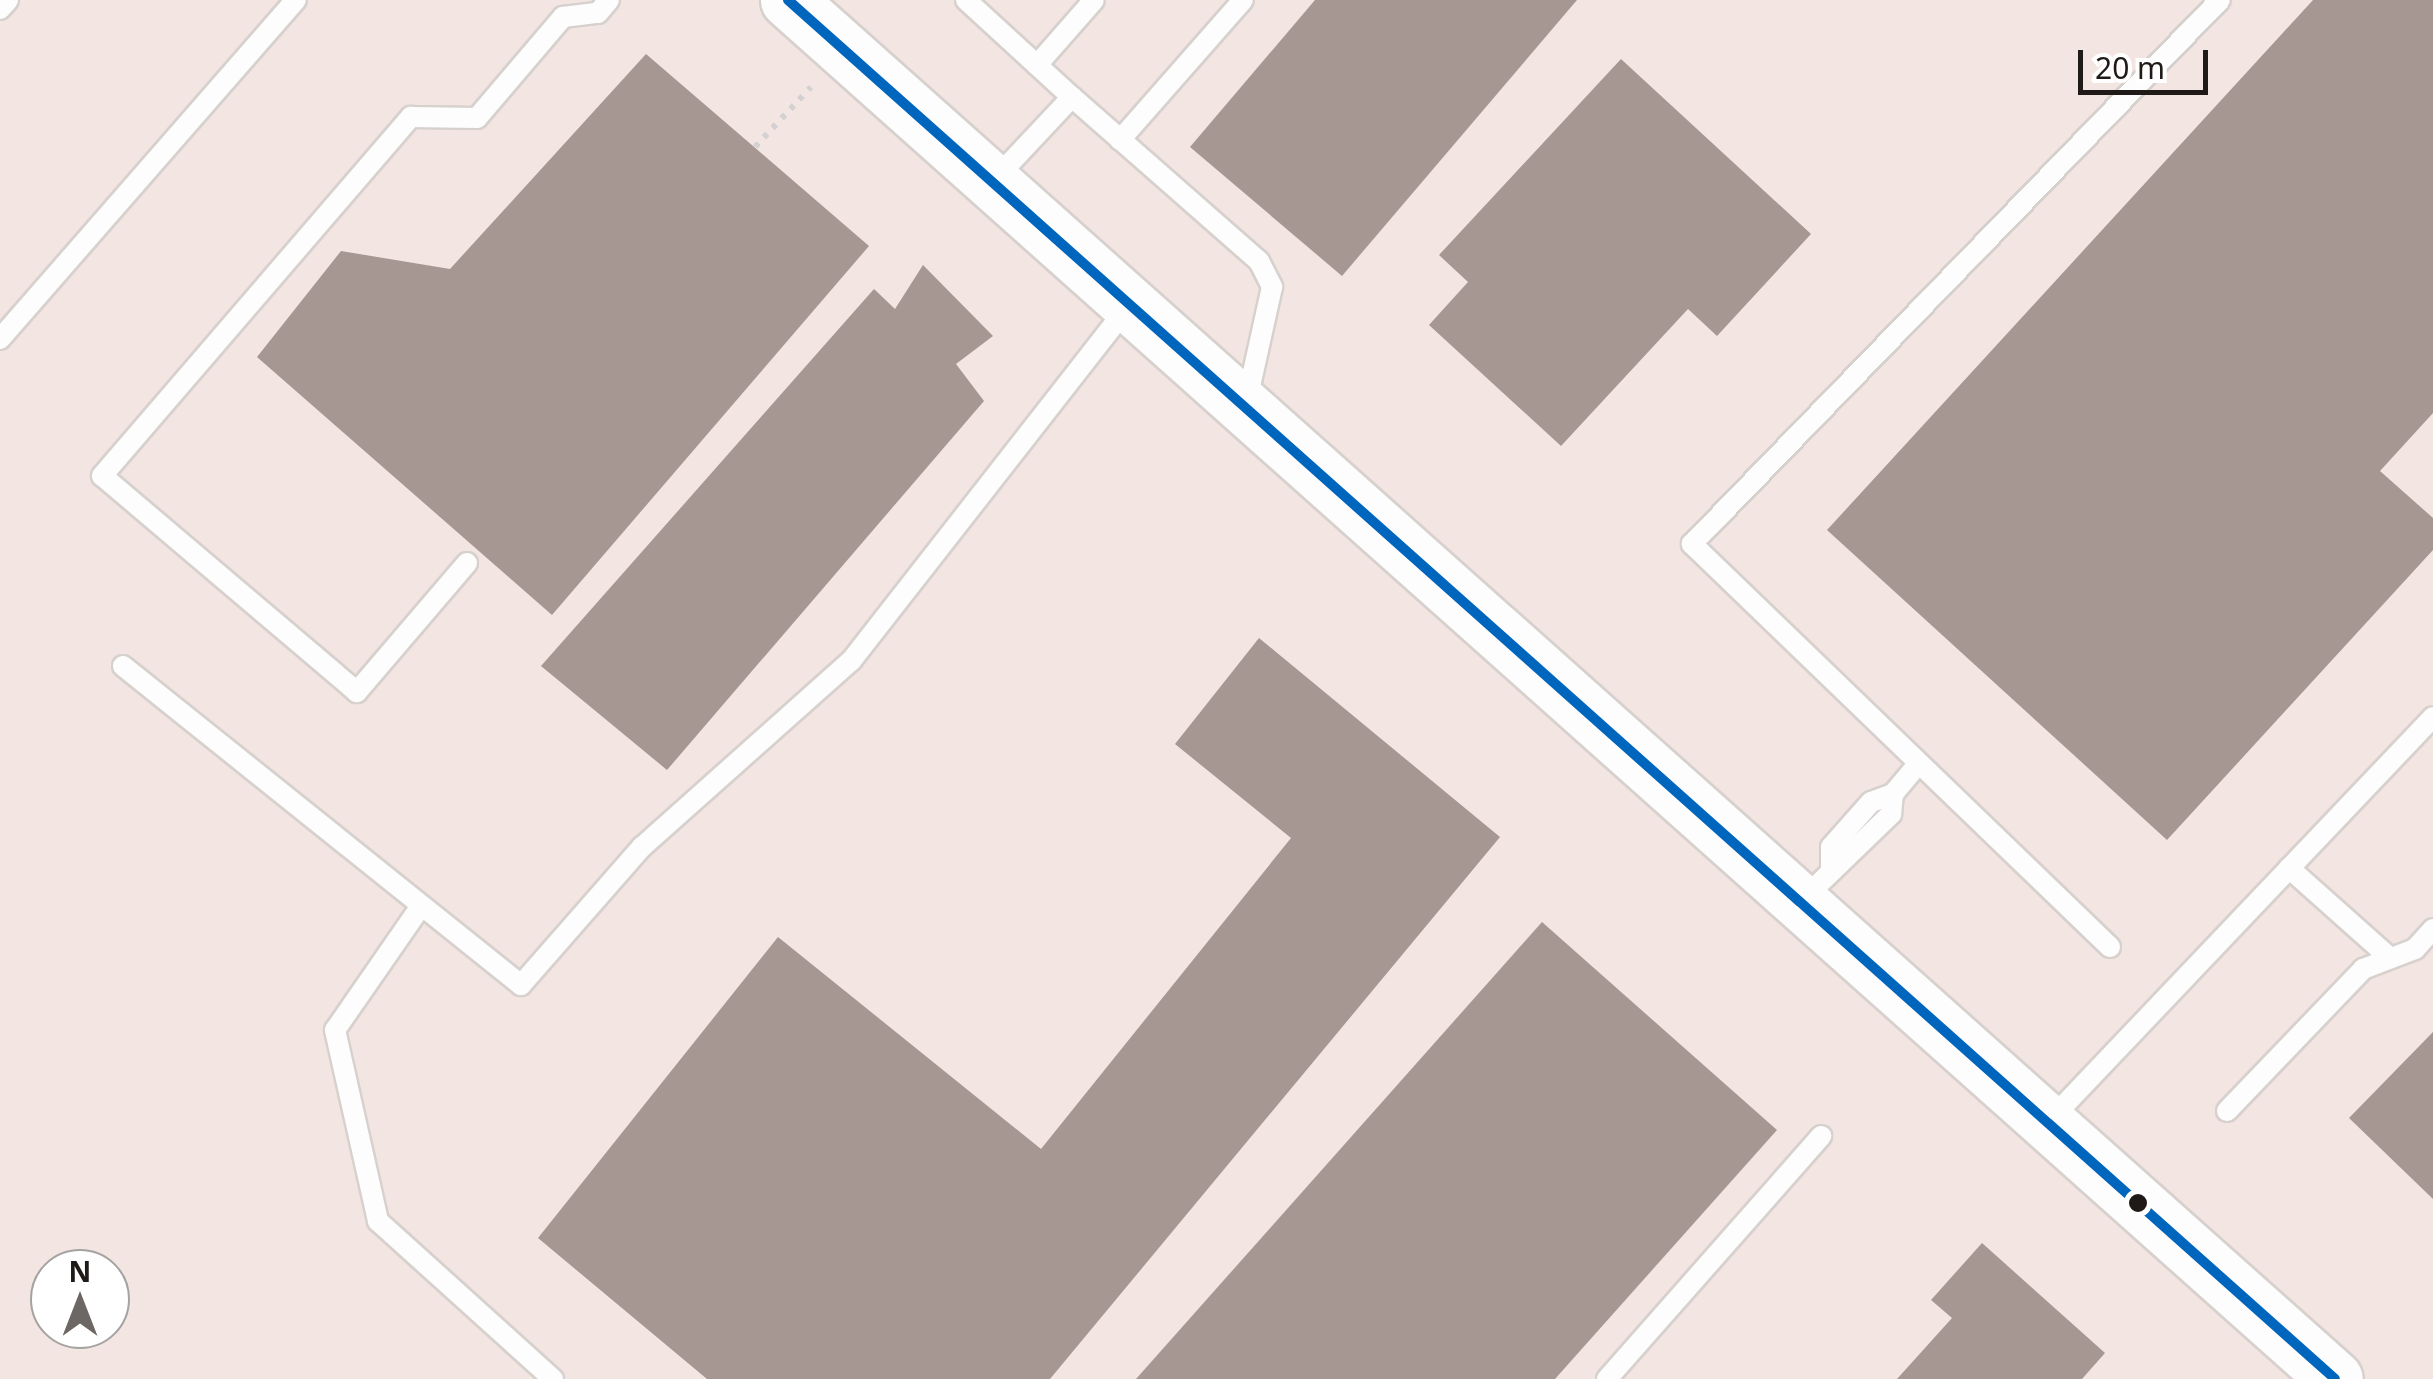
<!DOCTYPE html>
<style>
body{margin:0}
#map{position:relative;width:2433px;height:1379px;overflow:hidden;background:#faf4f2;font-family:"Noto Sans",sans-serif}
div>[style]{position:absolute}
.built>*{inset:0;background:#f3e5e1}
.building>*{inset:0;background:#a69793}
.path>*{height:6px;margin-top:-3px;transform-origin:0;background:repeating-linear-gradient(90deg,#d3d1d1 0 5px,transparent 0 13px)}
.roads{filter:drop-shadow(2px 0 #d7d1ce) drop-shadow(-2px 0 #d7d1ce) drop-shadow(0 2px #d7d1ce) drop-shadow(0 -2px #d7d1ce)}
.lane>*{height:20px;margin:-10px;padding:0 10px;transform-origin:10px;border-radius:10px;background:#fefdfd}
.secondary>*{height:55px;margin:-27.5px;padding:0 27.5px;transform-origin:27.5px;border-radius:27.5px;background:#fefdfd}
.bus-1>*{height:10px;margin:-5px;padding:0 5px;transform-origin:5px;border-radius:5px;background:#0065bd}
.dots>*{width:28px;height:28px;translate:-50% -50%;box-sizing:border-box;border:5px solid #fff;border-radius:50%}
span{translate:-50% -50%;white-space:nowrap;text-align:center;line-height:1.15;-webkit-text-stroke:10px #fff;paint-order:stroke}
.north{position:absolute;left:30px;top:1249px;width:100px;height:100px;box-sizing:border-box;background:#fff;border:2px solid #a5a3a2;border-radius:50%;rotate:0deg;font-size:28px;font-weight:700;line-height:40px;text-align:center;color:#1f1917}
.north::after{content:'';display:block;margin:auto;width:35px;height:45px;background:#6c6664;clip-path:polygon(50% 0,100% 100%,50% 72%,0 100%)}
.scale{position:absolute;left:2078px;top:50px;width:130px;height:45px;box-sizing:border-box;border:5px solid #1f1917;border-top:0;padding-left:12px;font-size:30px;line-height:35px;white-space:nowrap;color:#1f1917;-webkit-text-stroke:8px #fff;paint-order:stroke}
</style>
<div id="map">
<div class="built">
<i style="clip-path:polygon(evenodd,0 0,2433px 0,2433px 1379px,0 1379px,0 0,50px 1269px,110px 1269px,110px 1329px,50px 1329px,50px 1269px)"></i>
</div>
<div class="building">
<i style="clip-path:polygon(1315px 0,1577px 0,1342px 276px,1190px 147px)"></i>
<i style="clip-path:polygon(2313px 0,2433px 0,2433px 413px,2380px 471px,2433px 518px,2433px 550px,2167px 840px,1827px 530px)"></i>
<i style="clip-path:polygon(646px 54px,869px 246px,552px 615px,257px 357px,341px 251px,450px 269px)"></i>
<i style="clip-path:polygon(1621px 59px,1811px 234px,1717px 336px,1688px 309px,1561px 446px,1429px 325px,1468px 282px,1439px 255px)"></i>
<i style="clip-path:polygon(923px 265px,993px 336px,956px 364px,984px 401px,667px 770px,541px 666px,874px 289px,895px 309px)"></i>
<i style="clip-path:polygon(1259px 638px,1500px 837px,1050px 1379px,707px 1379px,538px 1238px,778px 937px,1041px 1149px,1291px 838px,1175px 744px)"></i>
<i style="clip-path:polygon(1542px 922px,1777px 1130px,1555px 1379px,1136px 1379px)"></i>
<i style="clip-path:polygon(2433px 1032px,2433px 1199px,2349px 1118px)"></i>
<i style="clip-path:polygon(1982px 1243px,2105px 1353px,2082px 1379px,1897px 1379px,1952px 1318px,1931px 1300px)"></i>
</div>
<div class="path">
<i style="left:755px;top:147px;width:82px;rotate:-47deg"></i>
</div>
<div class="roads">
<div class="lane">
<i style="left:966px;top:0;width:144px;rotate:42.5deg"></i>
<i style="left:1072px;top:97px;width:115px;rotate:133.2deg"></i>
<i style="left:0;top:9px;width:12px;rotate:-48deg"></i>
<i style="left:1037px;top:65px;width:86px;rotate:-48.8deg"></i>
<i style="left:1072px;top:97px;width:249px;rotate:41.3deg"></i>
<i style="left:1259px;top:261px;width:29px;rotate:63deg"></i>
<i style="left:1272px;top:287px;width:120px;rotate:102.5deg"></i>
<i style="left:1120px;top:140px;width:186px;rotate:-48.7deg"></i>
<i style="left:0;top:339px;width:450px;rotate:-48.9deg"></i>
<i style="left:467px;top:563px;width:170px;rotate:130.5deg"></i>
<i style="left:357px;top:692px;width:334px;rotate:-139.7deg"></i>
<i style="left:102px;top:476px;width:474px;rotate:-49.3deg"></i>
<i style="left:411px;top:117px;width:66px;rotate:0.9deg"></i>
<i style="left:477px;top:118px;width:133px;rotate:-49.6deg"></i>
<i style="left:563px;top:17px;width:35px;rotate:-7deg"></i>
<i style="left:598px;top:13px;width:17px;rotate:-50deg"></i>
<i style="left:123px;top:666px;width:510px;rotate:38.71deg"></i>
<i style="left:521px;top:985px;width:184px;rotate:-48.8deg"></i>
<i style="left:642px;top:847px;width:280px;rotate:-41.7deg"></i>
<i style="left:851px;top:661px;width:450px;rotate:-52deg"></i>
<i style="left:1893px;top:794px;width:40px;rotate:-50deg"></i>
<i style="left:2289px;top:868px;width:135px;rotate:41.7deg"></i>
<i style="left:1800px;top:902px;width:127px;rotate:-44deg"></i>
<i style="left:1891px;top:814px;width:20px;rotate:-84deg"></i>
<i style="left:1893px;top:794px;width:23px;rotate:160deg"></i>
<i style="left:1871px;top:802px;width:60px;rotate:131.6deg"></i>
<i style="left:1831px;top:847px;width:19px;rotate:90deg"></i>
<i style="left:421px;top:906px;width:151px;rotate:124.7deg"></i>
<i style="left:335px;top:1030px;width:196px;rotate:77.3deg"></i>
<i style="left:378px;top:1221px;width:236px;rotate:42.1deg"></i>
<i style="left:2110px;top:947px;width:581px;rotate:-136.05deg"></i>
<i style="left:1692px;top:544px;width:758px;rotate:-45.86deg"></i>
<i style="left:2227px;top:1111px;width:197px;rotate:-46.2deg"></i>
<i style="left:2363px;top:969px;width:56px;rotate:-21deg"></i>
<i style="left:2415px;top:949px;width:27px;rotate:-48deg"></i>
<i style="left:2049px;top:1121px;width:557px;rotate:-46.45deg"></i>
<i style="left:1607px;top:1379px;width:324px;rotate:-48.6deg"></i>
</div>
<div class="secondary">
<i style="left:788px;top:0;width:2072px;rotate:41.71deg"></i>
</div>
</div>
<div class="bus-1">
<i style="left:788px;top:0;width:2072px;rotate:41.71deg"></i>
</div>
<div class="dots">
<i style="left:2138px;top:1203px;background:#1f1917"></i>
</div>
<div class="north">N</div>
<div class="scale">20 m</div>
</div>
